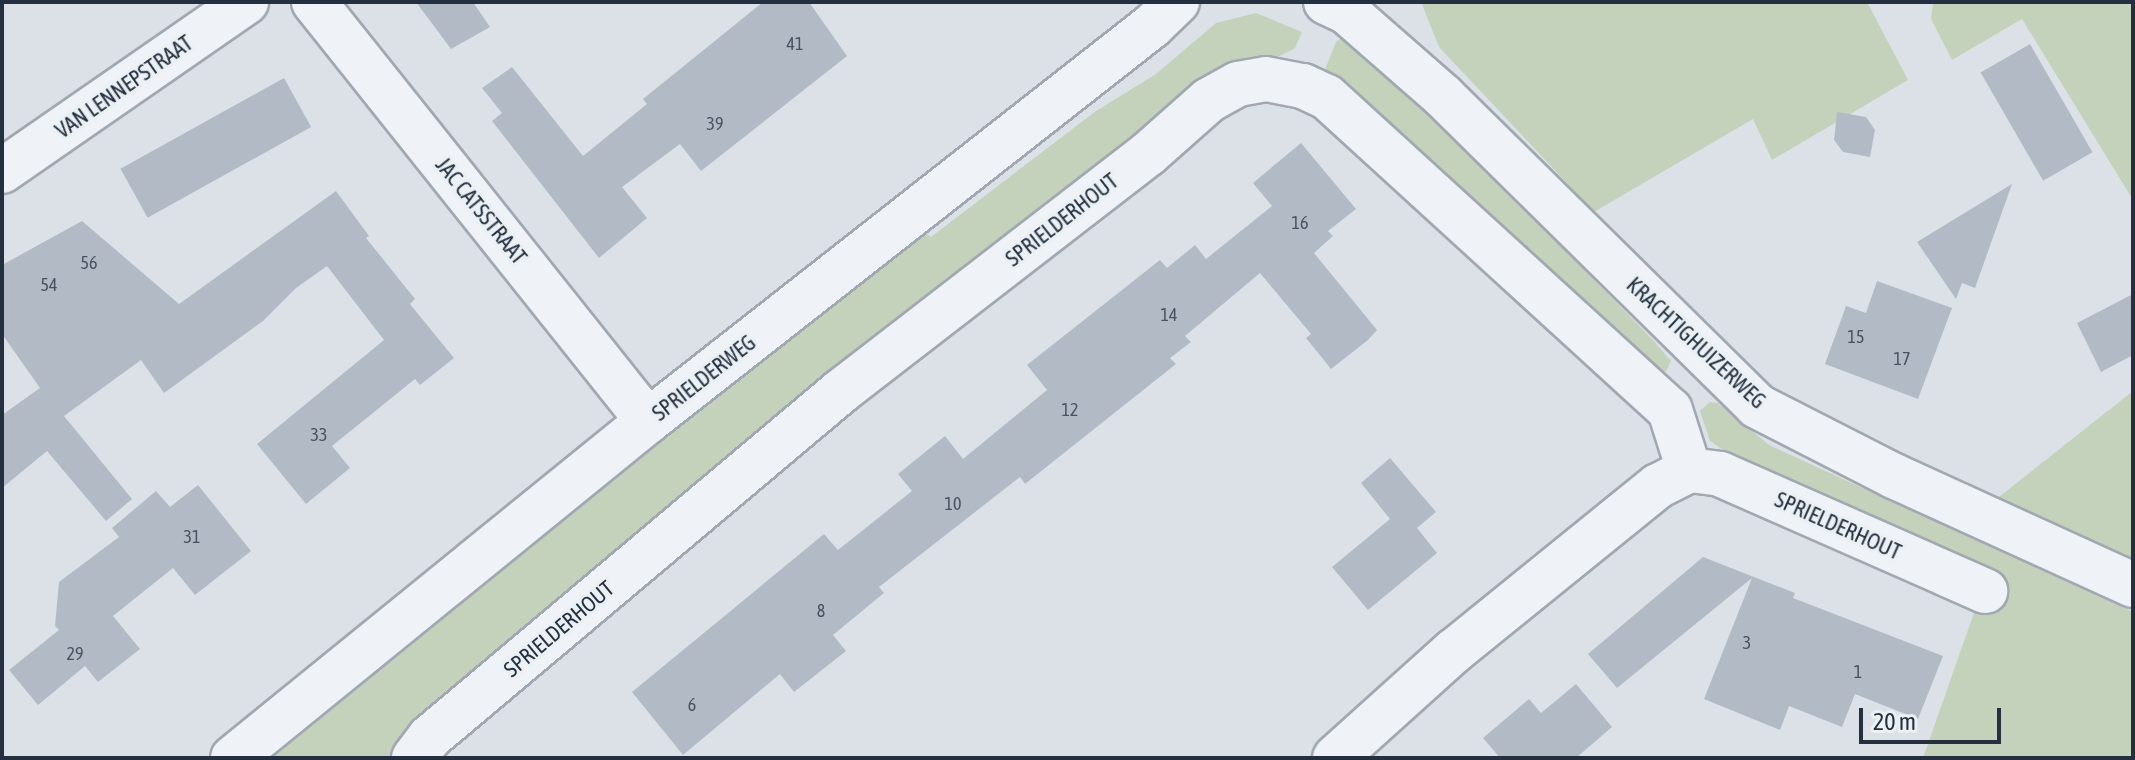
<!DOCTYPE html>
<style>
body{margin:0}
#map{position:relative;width:2135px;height:760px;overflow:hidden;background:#dce1e7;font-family:"Asap Condensed",sans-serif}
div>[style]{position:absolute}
.green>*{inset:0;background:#c4d2bc}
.building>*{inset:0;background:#b2bbc5;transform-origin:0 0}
.roads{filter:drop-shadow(2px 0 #a1a8b1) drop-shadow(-2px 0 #a1a8b1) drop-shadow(0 2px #a1a8b1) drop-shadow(0 -2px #a1a8b1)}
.street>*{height:44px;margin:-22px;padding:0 22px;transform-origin:22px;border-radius:22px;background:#eff2f6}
span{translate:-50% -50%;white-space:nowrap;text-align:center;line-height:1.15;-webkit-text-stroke:6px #ebf0f5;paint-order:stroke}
.number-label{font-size:18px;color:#485360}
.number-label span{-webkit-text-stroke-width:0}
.street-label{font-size:22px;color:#24303f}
.frame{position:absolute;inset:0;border:4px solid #24303f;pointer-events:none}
.scale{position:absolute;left:1859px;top:708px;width:142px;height:36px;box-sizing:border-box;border:4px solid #24303f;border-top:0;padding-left:10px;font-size:24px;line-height:28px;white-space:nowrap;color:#24303f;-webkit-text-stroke:6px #ebf0f5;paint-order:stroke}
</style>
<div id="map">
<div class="green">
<i style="clip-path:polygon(1421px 2px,1867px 2px,1908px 80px,1772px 160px,1753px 119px,1594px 212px,1439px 47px)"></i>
<i style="clip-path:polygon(1933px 2px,2133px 2px,2133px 200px,2022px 19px,1952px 60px,1931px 19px)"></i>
<i style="clip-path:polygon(1256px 13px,1302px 32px,1295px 48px,1280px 56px,1246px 62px,404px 739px,390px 758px,272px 758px,922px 230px,931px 237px,1096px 111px,1156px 74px,1216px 23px)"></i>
<i style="clip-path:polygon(1341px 38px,1351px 42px,1460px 143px,1651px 338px,1671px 361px,1658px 387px,1324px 72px,1336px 42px)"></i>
<i style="clip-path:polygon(2133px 391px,2133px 564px,1995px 500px)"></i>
<i style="clip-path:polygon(1710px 402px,1718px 403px,1769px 445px,2133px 612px,2133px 758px,1923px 758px,1988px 573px,1743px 463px,1710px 441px,1700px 411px)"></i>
</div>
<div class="building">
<i style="clip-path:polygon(416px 2px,473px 2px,490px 27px,451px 49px)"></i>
<i style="clip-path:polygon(763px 2px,809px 2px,847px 56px,701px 171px,680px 144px,622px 187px,647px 218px,599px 258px,492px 121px,502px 113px,482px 88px,512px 67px,583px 156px,647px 104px,643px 99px)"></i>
<i style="left:2030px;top:44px;width:125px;height:57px;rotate:60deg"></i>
<i style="left:284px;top:78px;width:56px;height:187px;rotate:61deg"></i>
<i style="clip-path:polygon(1837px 112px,1866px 117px,1875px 130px,1870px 157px,1843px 152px,1834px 140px)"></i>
<i style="clip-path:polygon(1301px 143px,1356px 209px,1328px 231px,1333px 236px,1314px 253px,1377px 330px,1368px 340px,1331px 369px,1306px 338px,1311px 334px,1260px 273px,1185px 336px,1191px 342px,1170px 358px,1176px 364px,1025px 484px,1020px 477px,879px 587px,884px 593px,833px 635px,846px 651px,794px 692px,780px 674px,683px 755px,632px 692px,824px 534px,838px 550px,912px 491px,898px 474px,945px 436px,963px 459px,1047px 390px,1027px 365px,1160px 260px,1167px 268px,1195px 245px,1206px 259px,1272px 206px,1253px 183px)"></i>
<i style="clip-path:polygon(2012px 184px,1975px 288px,1962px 283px,1956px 299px,1917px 242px)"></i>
<i style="clip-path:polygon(336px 191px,369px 236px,366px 238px,415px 299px,410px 304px,454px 358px,420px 385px,415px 379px,332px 446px,350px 468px,306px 504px,257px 444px,384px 340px,327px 266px,296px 288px,263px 321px,164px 393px,141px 360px,64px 416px,132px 499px,106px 521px,47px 451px,2px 488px,2px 415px,40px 388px,2px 334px,2px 265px,82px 221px,179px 304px)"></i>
<i style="clip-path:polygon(1877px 281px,1952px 308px,1918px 399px,1825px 364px,1846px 306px,1866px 313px)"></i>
<i style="clip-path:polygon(2133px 294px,2133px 355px,2101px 372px,2077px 323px)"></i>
<i style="clip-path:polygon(1390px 458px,1436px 512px,1417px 528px,1437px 553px,1368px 610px,1332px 567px,1390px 519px,1361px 483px)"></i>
<i style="clip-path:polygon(198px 485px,251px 551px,195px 595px,173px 568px,113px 616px,140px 649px,98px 682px,85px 666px,38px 705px,9px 670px,59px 630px,55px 626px,59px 582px,119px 537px,112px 528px,156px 491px,170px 507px)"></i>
<i style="clip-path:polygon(1703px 557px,1795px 593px,1793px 598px,1943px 656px,1918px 719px,1855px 694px,1842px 727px,1789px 706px,1780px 730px,1704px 699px,1752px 578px,1617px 688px,1588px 654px)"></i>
<i style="clip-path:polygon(1576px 684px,1612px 727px,1576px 758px,1500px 758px,1483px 738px,1529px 699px,1541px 713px)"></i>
</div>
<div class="roads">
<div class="street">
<i style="left:314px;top:2px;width:536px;rotate:51.44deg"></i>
<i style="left:1326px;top:2px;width:23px;rotate:25deg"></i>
<i style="left:1347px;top:12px;width:128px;rotate:41.2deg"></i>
<i style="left:1443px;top:96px;width:441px;rotate:44.6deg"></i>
<i style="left:1757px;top:406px;width:154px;rotate:27.1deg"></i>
<i style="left:1894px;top:476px;width:263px;rotate:24.5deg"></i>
<i style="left:2px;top:171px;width:297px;rotate:-34.7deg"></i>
<i style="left:233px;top:758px;width:535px;rotate:-39.08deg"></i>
<i style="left:648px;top:421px;width:640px;rotate:-38.09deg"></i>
<i style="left:1152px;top:26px;width:35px;rotate:-44deg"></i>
<i style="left:414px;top:758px;width:26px;rotate:-53deg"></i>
<i style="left:430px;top:737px;width:536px;rotate:-40.08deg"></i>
<i style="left:840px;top:392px;width:389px;rotate:-37.7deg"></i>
<i style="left:1148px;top:154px;width:81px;rotate:-41.5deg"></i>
<i style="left:1209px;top:100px;width:33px;rotate:-29deg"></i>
<i style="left:1238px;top:84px;width:28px;rotate:-10deg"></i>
<i style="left:1266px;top:79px;width:38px;rotate:11deg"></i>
<i style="left:1303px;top:86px;width:26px;rotate:25deg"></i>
<i style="left:1327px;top:97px;width:464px;rotate:42.4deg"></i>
<i style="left:1670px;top:410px;width:63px;rotate:72.4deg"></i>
<i style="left:1335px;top:758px;width:160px;rotate:-42deg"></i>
<i style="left:1454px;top:651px;width:262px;rotate:-39deg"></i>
<i style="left:1658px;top:486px;width:35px;rotate:-27deg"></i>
<i style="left:1689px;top:470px;width:31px;rotate:7deg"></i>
<i style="left:1720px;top:474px;width:290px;rotate:23.8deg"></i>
</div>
</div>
<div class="number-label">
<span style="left:795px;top:44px">41</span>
<span style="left:715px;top:124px">39</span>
<span style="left:1300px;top:223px">16</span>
<span style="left:89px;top:263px">56</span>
<span style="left:49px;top:285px">54</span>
<span style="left:1169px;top:315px">14</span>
<span style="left:1856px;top:337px">15</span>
<span style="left:1902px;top:359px">17</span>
<span style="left:1070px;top:410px">12</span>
<span style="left:319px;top:435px">33</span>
<span style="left:953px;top:504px">10</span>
<span style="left:192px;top:537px">31</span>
<span style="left:821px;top:611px">8</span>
<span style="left:1747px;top:643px">3</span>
<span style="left:75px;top:654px">29</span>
<span style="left:1858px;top:672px">1</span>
<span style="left:692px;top:705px">6</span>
</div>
<div class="street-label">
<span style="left:124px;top:87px;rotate:-35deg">VAN LENNEPSTRAAT</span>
<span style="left:481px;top:211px;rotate:51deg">JAC CATSSTRAAT</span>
<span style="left:1062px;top:220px;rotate:-38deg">SPRIELDERHOUT</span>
<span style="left:1696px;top:343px;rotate:43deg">KRACHTIGHUIZERWEG</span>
<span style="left:704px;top:378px;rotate:-38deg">SPRIELDERWEG</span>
<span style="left:1838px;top:526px;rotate:24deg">SPRIELDERHOUT</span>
<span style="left:559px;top:629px;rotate:-40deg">SPRIELDERHOUT</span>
</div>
<div class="frame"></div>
<div class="scale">20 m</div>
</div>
